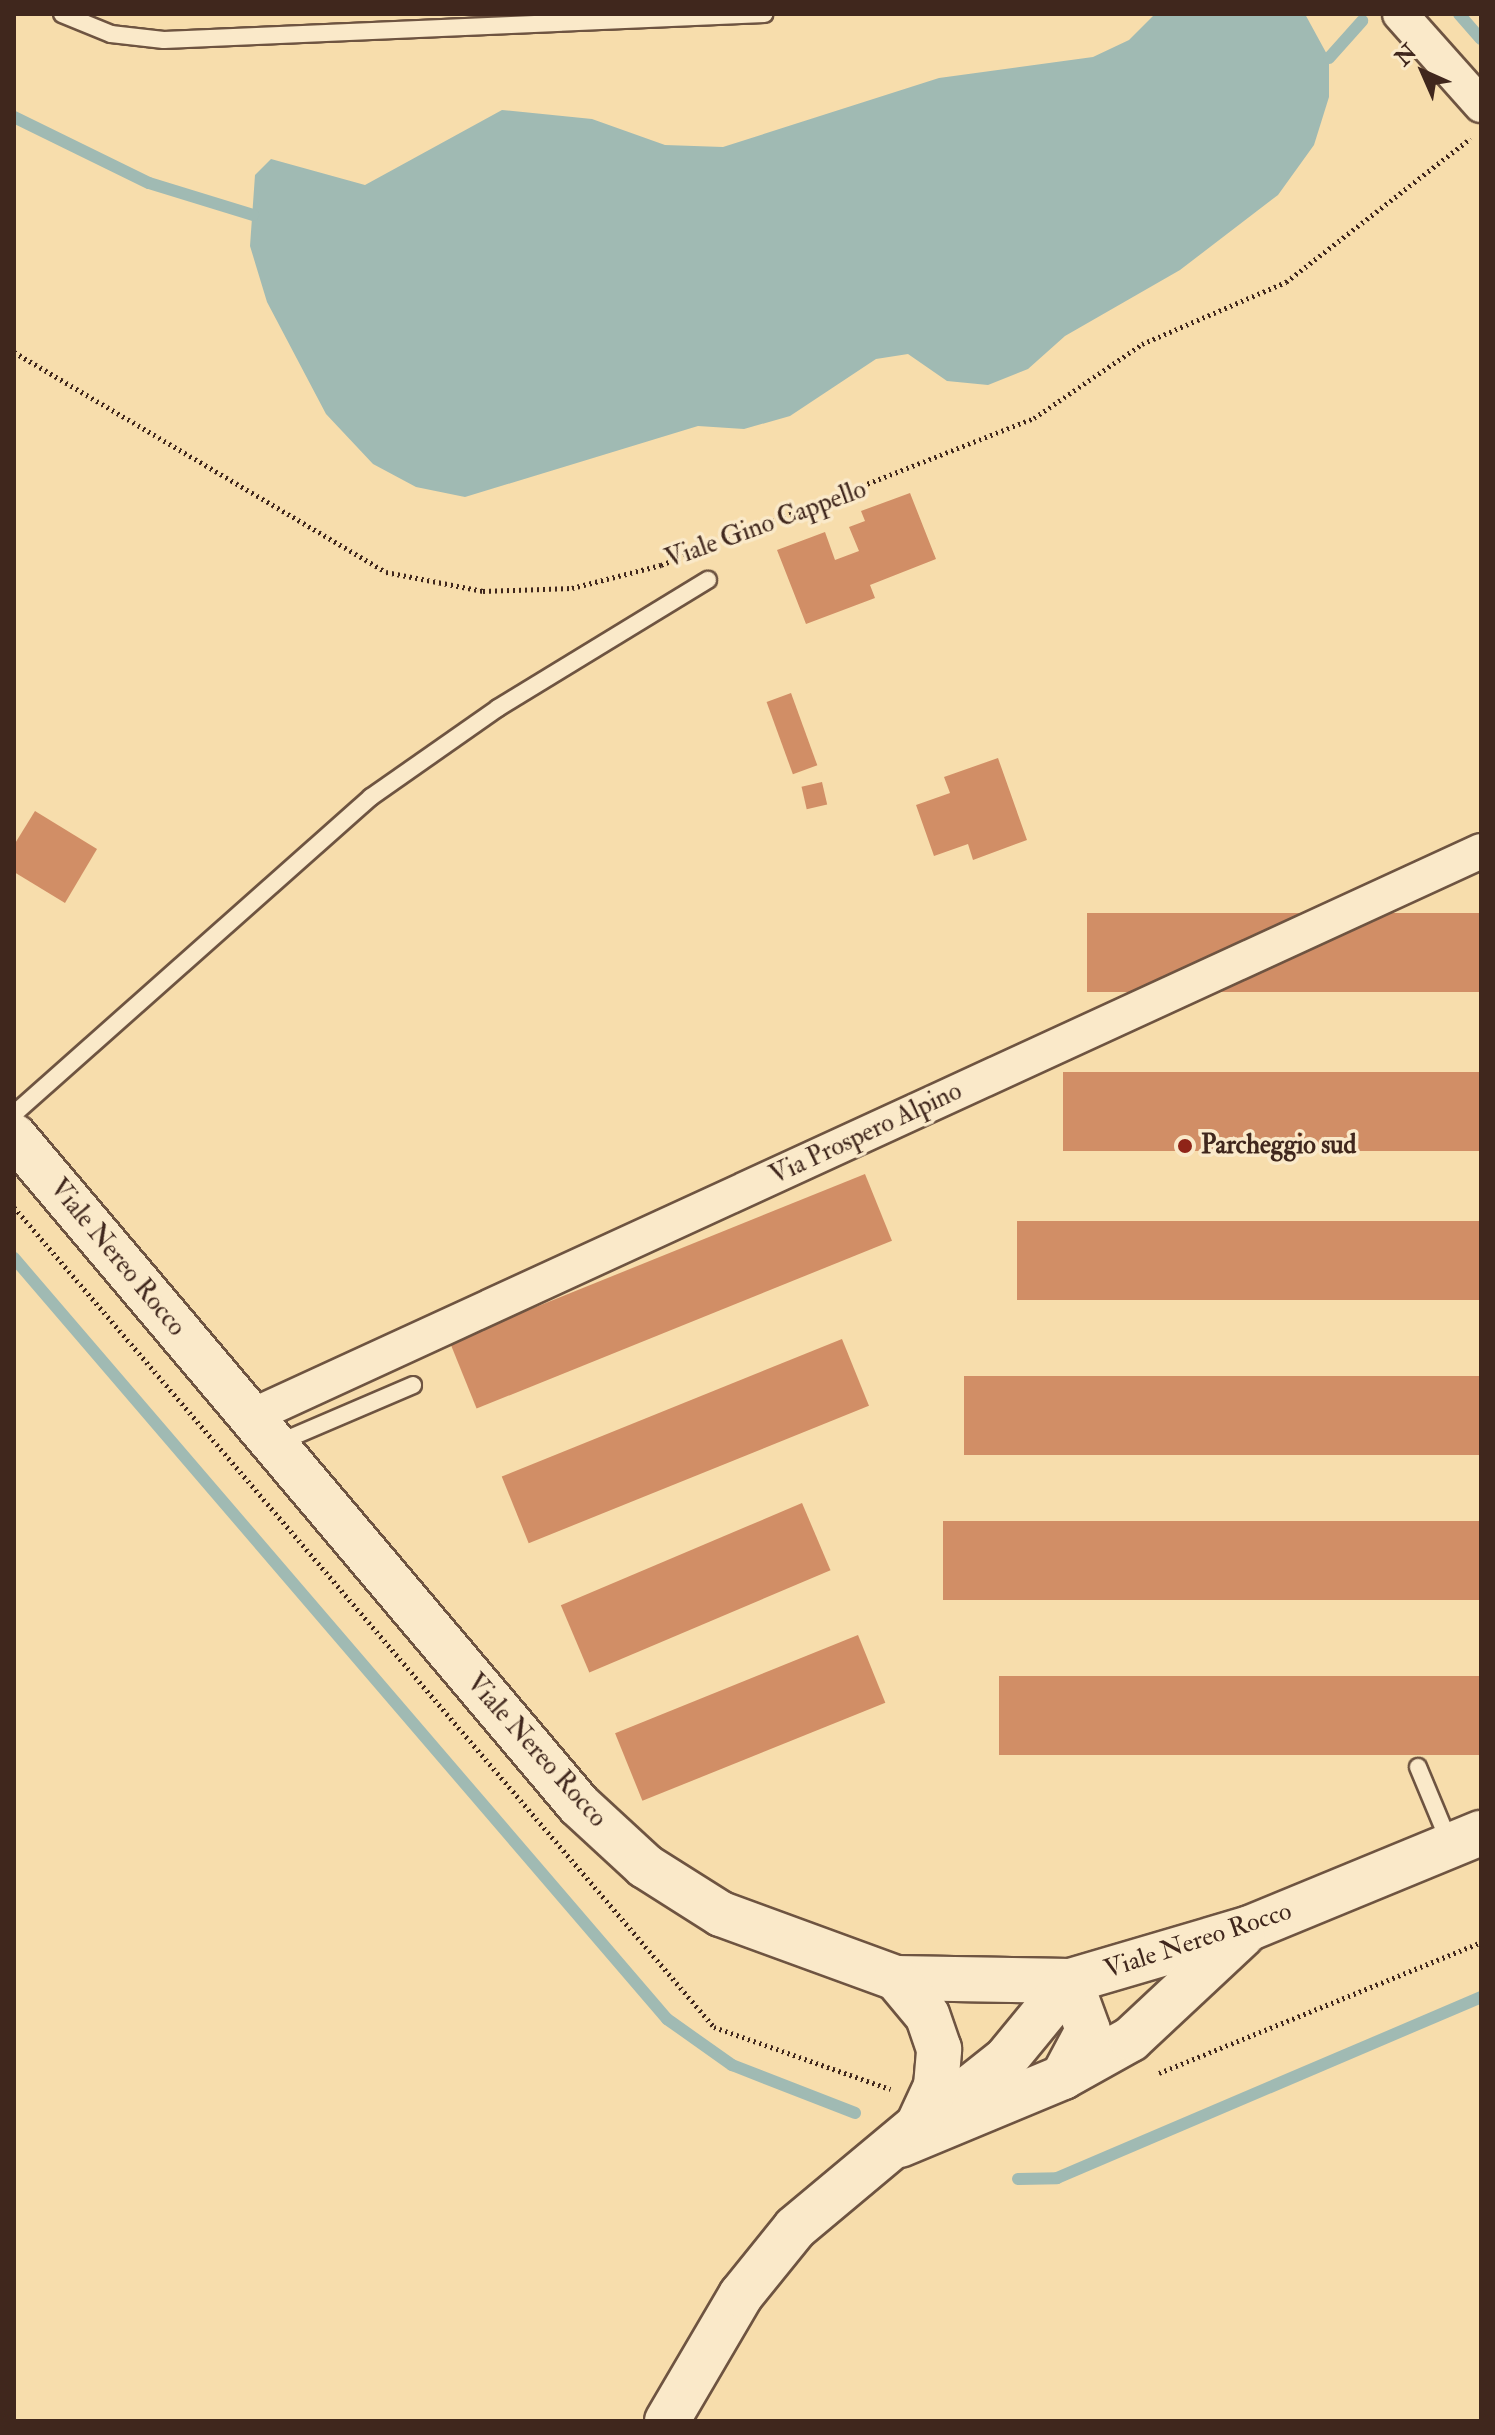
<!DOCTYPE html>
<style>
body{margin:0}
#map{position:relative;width:1495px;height:2435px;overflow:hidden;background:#f7ddac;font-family:"IM FELL Double Pica",serif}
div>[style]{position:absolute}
.water>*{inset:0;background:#a0bab3}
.stream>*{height:12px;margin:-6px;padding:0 6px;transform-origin:6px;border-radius:6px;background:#a0bab3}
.building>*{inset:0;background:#d18e66;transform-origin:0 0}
.path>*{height:5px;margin-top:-2.5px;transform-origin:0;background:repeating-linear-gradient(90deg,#40271d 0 2px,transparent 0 6px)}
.roads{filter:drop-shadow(2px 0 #6e5441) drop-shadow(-2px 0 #6e5441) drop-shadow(0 2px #6e5441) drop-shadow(0 -2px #6e5441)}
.lane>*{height:16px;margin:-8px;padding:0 8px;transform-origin:8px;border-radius:8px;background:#fae9c9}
.street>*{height:34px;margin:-17px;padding:0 17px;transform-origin:17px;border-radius:17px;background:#fae9c9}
.secondary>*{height:44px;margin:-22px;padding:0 22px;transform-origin:22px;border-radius:22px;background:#fae9c9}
.dots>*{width:22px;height:22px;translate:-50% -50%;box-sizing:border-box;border:4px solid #fae9c9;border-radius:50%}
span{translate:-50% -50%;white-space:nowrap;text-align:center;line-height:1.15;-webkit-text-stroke:7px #fae9c9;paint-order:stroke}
.street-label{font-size:26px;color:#40271d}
.poi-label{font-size:26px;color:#40271d;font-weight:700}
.left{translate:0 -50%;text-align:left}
.frame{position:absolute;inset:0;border:16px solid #40271d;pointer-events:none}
.north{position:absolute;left:1383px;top:32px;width:80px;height:80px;-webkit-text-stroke:6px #fae9c9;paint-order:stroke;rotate:315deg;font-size:22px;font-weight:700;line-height:32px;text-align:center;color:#40271d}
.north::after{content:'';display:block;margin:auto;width:28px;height:36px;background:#40271d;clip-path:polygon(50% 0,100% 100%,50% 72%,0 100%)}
</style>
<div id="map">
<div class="water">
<i style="clip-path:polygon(1155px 14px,1305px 14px,1329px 58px,1329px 97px,1314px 145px,1278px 195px,1180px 270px,1065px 336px,1028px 369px,988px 385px,947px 381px,908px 354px,876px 359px,790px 416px,744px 429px,698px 426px,465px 497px,416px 487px,373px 464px,326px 414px,267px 302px,250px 246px,255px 175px,271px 159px,365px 185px,502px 110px,592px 119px,665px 145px,723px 147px,939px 78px,1093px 57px,1129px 40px)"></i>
</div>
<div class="stream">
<i style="left:1459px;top:14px;width:33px;rotate:49deg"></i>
<i style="left:1329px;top:58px;width:50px;rotate:-48.3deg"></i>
<i style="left:14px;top:117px;width:150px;rotate:26.1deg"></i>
<i style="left:149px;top:183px;width:109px;rotate:17.1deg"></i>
<i style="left:14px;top:1258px;width:1003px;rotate:49.37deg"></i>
<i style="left:667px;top:2019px;width:80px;rotate:35.3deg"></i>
<i style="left:732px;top:2065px;width:132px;rotate:21.3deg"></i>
<i style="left:1018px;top:2179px;width:39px;rotate:-1deg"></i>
<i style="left:1057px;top:2178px;width:461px;rotate:-23.1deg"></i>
</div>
<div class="building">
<i style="clip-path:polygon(910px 493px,936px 559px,870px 585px,875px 598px,806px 624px,777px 550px,825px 532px,835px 560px,859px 551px,849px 527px,865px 521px,861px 511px)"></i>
<i style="left:791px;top:693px;width:77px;height:26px;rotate:70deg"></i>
<i style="clip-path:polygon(998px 758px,1027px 840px,973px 860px,968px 844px,934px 856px,916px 805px,950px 793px,944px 777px)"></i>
<i style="left:822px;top:782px;width:23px;height:21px;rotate:77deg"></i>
<i style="clip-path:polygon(35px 811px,97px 849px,65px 903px,14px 872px,14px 845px)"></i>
<i style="left:1481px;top:913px;width:79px;height:394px;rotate:90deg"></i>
<i style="left:1481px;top:1072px;width:79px;height:418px;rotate:90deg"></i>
<i style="left:865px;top:1174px;width:72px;height:448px;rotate:68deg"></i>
<i style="left:1481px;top:1221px;width:79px;height:464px;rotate:90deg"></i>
<i style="left:842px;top:1339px;width:72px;height:367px;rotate:68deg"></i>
<i style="left:1481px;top:1376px;width:79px;height:517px;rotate:90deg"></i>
<i style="left:802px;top:1503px;width:73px;height:262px;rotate:67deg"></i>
<i style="left:1481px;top:1521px;width:79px;height:538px;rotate:90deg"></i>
<i style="left:858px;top:1635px;width:73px;height:262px;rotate:68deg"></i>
<i style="left:1481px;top:1676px;width:79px;height:482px;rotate:90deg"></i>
</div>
<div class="path">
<i style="left:14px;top:352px;width:432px;rotate:30.6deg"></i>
<i style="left:386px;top:572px;width:99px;rotate:11.1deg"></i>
<i style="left:483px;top:591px;width:89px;rotate:-1.9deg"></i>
<i style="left:572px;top:588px;width:92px;rotate:-14.5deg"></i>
<i style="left:661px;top:565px;width:401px;rotate:-21.5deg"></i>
<i style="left:1034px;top:418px;width:131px;rotate:-34.4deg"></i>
<i style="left:1142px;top:344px;width:157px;rotate:-23.3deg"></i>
<i style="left:1286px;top:282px;width:234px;rotate:-37.9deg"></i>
<i style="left:14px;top:1207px;width:1078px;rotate:49.51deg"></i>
<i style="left:714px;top:2027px;width:187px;rotate:19.4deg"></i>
<i style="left:1159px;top:2073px;width:348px;rotate:-22.1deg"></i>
</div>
<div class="roads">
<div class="lane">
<i style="left:62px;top:14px;width:53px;rotate:22.2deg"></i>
<i style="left:111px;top:34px;width:53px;rotate:6.5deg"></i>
<i style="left:164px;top:40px;width:601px;rotate:-2.48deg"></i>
<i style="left:14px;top:1114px;width:477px;rotate:-41.6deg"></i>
<i style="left:371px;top:797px;width:155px;rotate:-35deg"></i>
<i style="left:498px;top:708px;width:246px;rotate:-31.4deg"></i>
<i style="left:278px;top:1443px;width:147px;rotate:-23.2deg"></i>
<i style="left:1418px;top:1767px;width:83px;rotate:67.4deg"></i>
</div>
<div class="street">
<i style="left:1400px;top:14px;width:122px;rotate:48.3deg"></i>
<i style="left:250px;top:1417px;width:1355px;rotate:-24.69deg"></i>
</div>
<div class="secondary">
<i style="left:14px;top:1136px;width:876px;rotate:49.82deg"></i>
<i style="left:579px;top:1805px;width:90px;rotate:42.7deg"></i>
<i style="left:645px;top:1866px;width:90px;rotate:32.3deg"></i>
<i style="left:721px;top:1914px;width:186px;rotate:20.1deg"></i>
<i style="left:896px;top:1978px;width:174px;rotate:1deg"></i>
<i style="left:1070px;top:1981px;width:188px;rotate:-16.4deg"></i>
<i style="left:1250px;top:1928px;width:250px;rotate:-22.4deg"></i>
<i style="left:1063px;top:2077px;width:53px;rotate:-62deg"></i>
<i style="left:1088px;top:2030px;width:52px;rotate:-110.2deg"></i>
<i style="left:943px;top:2109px;width:80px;rotate:-38.4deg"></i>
<i style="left:1006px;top:2059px;width:101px;rotate:-50.6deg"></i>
<i style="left:900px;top:2145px;width:177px;rotate:-22.6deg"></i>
<i style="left:1063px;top:2077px;width:78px;rotate:-29.2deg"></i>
<i style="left:1131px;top:2039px;width:152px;rotate:-43.1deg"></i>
<i style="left:667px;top:2421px;width:146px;rotate:-59.6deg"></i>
<i style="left:741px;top:2295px;width:86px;rotate:-51.1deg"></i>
<i style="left:795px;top:2228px;width:160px;rotate:-39.9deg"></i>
<i style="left:918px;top:2125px;width:43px;rotate:-65.2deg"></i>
<i style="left:936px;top:2086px;width:37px;rotate:-85deg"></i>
<i style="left:939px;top:2049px;width:36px;rotate:-109deg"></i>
<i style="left:927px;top:2015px;width:48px;rotate:-130deg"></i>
</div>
</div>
<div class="dots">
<i style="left:1185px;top:1146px;background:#8f2418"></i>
</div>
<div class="street-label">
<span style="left:766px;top:525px;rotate:-20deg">Viale Gino Cappello</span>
<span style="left:866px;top:1134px;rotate:-25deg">Via Prospero Alpino</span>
<span style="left:117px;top:1258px;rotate:50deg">Viale Nereo Rocco</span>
<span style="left:536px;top:1751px;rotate:48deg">Viale Nereo Rocco</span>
<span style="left:1198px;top:1941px;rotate:-18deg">Viale Nereo Rocco</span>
</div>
<div class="poi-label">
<span class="left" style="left:1201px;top:1146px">Parcheggio sud</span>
</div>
<div class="frame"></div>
<div class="north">N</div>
</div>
